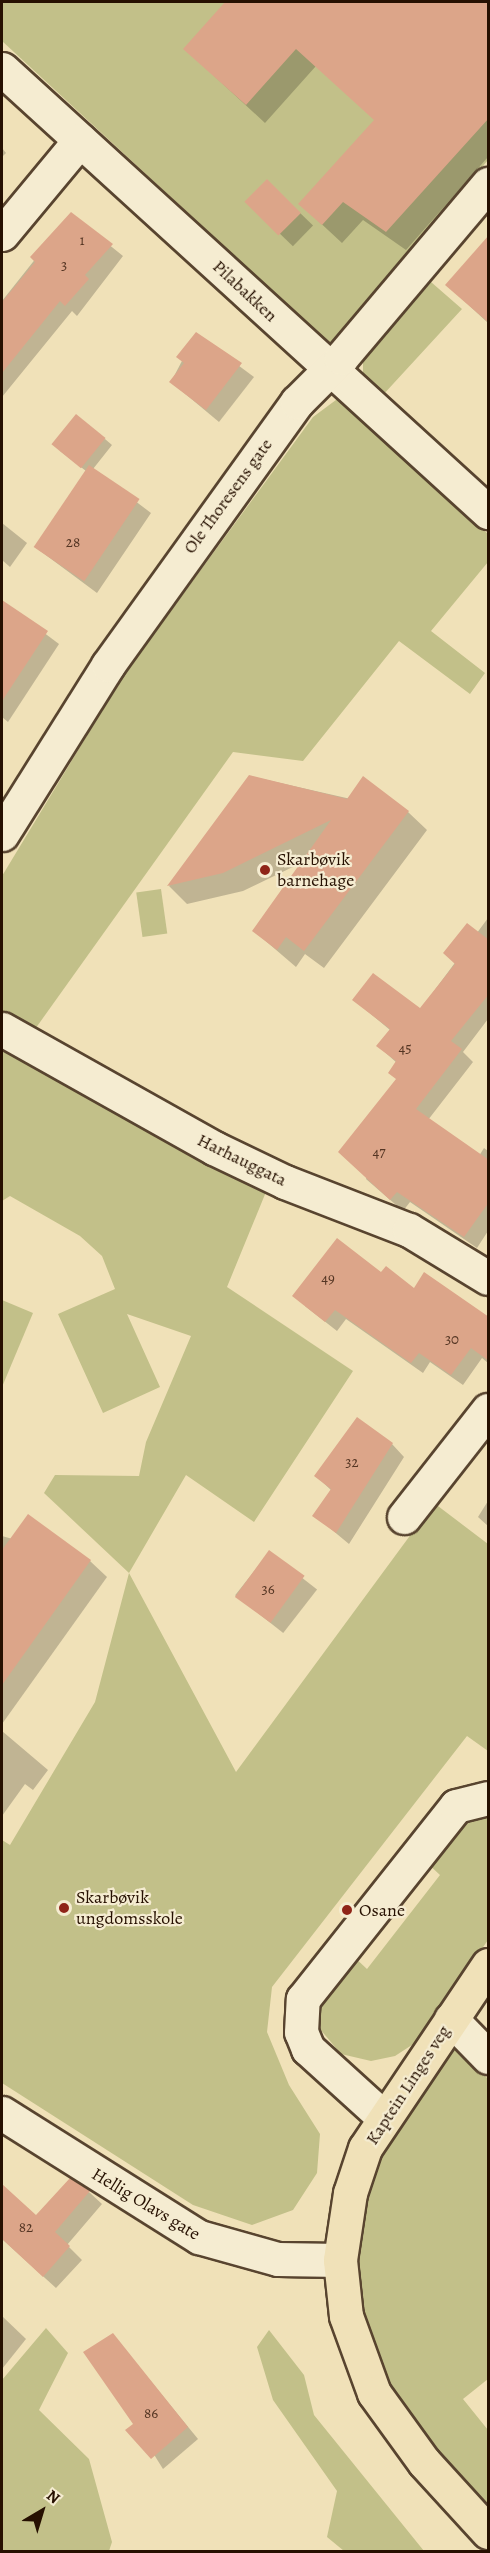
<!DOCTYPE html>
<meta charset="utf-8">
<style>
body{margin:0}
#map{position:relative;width:490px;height:2553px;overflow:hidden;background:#f0e1b8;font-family:Alegreya,serif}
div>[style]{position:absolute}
.green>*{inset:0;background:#c2c089;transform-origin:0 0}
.shadow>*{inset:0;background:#0003;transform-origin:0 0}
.building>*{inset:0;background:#dca589;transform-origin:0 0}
.roads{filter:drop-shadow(2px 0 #58442f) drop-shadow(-2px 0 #58442f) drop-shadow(0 2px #58442f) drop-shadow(0 -2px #58442f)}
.minor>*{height:33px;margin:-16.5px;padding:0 16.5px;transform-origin:16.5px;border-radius:16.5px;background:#f5ecd1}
.major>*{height:33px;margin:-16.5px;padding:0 16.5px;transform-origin:16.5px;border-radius:16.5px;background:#f0e1b8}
.dots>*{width:16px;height:16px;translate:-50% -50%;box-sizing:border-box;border:3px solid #f5ecd1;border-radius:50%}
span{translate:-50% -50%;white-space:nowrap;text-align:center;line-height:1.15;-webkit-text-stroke:4.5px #f5ecd1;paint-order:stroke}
.number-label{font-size:15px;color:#543523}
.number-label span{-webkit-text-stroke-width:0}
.street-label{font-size:18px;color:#261001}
.poi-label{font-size:18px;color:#261001}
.left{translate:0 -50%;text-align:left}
.frame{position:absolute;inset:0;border:3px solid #261001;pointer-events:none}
.north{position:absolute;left:12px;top:2481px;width:60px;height:60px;-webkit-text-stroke:4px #f5ecd1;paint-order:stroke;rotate:38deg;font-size:16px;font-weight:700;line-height:24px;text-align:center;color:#261001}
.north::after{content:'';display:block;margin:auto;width:21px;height:27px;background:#261001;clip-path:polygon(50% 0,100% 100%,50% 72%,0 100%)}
</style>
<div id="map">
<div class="green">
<i style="clip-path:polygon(2px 2px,488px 2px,488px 160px,332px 346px,2px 41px)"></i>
<i style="clip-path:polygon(431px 282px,462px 309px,382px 396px,363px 378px,363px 354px,390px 316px,396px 322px)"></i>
<i style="clip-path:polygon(340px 397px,488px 534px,488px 562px,431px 631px,485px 673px,470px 694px,399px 641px,303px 761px,233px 752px,33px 1032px,2px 1013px,2px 876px,123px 676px,313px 417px)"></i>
<i style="left:161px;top:889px;width:45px;height:25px;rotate:82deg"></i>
<i style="clip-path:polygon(2px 1041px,268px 1187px,227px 1287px,353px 1371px,254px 1522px,186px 1475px,129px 1573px,236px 1772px,434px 1503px,488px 1544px,488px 1751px,467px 1736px,272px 1987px,267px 2032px,289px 2085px,320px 2134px,317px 2173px,293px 2210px,252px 2225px,193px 2205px,2px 2083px,2px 1840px,10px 1845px,95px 1702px,129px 1573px,44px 1493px,55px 1475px,139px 1476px,146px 1442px,191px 1336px,127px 1314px,160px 1387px,103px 1413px,58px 1314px,115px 1289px,102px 1256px,80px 1236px,10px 1196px,2px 1201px)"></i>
<i style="clip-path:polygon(2px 1300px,33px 1313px,2px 1387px)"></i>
<i style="clip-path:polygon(488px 1813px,488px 1940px,418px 2041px,395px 2056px,371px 2061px,341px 2054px,314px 2022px,317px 1996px,352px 1955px,367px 1969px,440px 1875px,426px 1862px,450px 1832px)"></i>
<i style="clip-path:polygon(454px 2044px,488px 2079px,488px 2379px,463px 2399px,488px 2430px,488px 2511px,415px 2433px,386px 2386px,367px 2328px,357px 2261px,366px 2200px,391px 2128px)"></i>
<i style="clip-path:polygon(46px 2328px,68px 2353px,39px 2410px,89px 2459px,112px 2542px,109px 2551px,2px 2551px,2px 2380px)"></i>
<i style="clip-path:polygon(269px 2330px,304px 2375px,314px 2415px,424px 2551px,344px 2551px,327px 2537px,337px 2491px,273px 2400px,257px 2347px)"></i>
</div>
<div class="shadow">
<i style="clip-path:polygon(227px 2px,488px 2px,488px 157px,406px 250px,363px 220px,342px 243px,300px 204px,376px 120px,316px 66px,265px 123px,185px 49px)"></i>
<i style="clip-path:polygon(2px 148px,6px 153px,2px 157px)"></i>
<i style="left:267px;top:181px;width:64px;height:29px;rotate:44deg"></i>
<i style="clip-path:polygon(71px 214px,123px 256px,77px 316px,72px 311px,2px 397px,2px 301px)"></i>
<i style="clip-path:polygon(488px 237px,488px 323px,447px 285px)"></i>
<i style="clip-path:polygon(196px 334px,254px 377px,219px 422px,171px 382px)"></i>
<i style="clip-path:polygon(105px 439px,112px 445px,93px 469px,151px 513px,97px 593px,35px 547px,86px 471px,60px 451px)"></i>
<i style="clip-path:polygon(2px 523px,27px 543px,10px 567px,2px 560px)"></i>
<i style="clip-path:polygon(7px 605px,59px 644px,8px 722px,2px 717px,2px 614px)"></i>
<i style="clip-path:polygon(250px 776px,408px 812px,427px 830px,324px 968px,305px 954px,296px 967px,254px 931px,303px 862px,243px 891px,187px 904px,169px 886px)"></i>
<i style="clip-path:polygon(488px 918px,488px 1019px,463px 1052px,473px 1062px,428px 1120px,479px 1156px,484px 1148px,488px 1151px,488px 1231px,477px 1248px,410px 1202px,403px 1211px,366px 1179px,397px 1080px,397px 1063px,378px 1046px,390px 1030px,354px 1000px,420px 1010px)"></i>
<i style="clip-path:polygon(382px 1275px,488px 1319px,488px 1363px,482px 1358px,463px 1385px,430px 1362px,423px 1373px,346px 1319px,337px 1331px,305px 1306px)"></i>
<i style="clip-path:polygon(392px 1444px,404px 1457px,349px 1544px,314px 1515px,332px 1491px,316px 1476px)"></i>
<i style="clip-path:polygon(488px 1501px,488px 1526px,478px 1517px)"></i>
<i style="clip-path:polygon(2px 1536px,90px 1561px,107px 1577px,2px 1724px)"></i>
<i style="left:269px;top:1552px;width:61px;height:55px;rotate:38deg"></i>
<i style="clip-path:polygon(2px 1731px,48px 1770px,33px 1790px,25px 1784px,2px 1816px)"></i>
<i style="clip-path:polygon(6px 2189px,36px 2217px,89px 2192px,102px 2204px,67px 2245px,82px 2260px,56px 2288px,2px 2239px)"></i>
<i style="clip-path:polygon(2px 2316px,26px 2339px,2px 2369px)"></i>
<i style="clip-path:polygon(113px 2335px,198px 2439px,163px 2469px,135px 2424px)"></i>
</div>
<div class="building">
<i style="clip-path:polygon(225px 2px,489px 2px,489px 118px,386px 232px,343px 202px,322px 225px,298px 204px,374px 120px,296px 49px,246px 105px,183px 49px)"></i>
<i style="left:267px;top:179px;width:48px;height:32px;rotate:45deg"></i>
<i style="clip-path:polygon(71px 212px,113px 244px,85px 275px,89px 279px,65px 306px,60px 301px,2px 373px,2px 302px,35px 262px,30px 257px)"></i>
<i style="clip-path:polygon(489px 235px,489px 323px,445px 285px)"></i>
<i style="clip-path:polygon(196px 332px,242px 363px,206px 410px,169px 382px,184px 363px,176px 357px)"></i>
<i style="left:76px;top:414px;width:38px;height:39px;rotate:39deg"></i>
<i style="left:89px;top:465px;width:61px;height:99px;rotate:34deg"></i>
<i style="clip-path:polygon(2px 600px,48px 631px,2px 701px)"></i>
<i style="clip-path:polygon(249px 775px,347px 799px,363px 776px,409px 811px,304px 951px,286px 937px,277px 950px,252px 931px,331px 820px,223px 873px,167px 886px)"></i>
<i style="clip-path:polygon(467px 923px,489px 940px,489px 994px,451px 1041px,462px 1049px,416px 1109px,489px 1160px,489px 1202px,464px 1237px,397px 1192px,390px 1200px,338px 1152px,396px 1079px,388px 1073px,396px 1061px,376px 1046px,390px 1029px,352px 1000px,373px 973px,420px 1008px,455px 964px,443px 953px)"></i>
<i style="clip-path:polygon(337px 1238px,381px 1272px,386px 1266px,414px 1288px,424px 1272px,489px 1317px,489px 1361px,471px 1348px,451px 1375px,419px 1353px,411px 1363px,335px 1310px,325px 1322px,292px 1296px)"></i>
<i style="clip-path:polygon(357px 1417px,393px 1443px,336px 1533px,312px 1516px,331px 1489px,314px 1476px)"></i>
<i style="clip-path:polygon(28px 1514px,91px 1560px,2px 1685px,2px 1550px)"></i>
<i style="left:269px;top:1550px;width:44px;height:58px;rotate:36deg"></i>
<i style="clip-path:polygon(70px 2178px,90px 2191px,55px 2232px,70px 2246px,43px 2277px,2px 2239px,2px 2184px,36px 2215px)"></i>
<i style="clip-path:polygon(113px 2333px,188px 2427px,151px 2459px,125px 2430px,133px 2424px,83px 2352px)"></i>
</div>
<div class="roads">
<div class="minor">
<i style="left:2px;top:69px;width:658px;rotate:42.35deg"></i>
<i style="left:2px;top:234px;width:122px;rotate:-50.3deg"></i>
<i style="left:2px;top:834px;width:199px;rotate:-57.9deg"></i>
<i style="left:108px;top:665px;width:324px;rotate:-54.3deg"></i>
<i style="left:297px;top:402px;width:62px;rotate:-45deg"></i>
<i style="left:341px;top:358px;width:228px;rotate:-49.8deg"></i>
<i style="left:2px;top:1029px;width:243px;rotate:29.3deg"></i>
<i style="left:214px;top:1148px;width:79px;rotate:25.6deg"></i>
<i style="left:285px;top:1182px;width:133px;rotate:21.2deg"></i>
<i style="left:409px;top:1230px;width:92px;rotate:31.3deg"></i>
<i style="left:404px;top:1517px;width:136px;rotate:-51.9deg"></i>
<i style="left:451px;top:2019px;width:53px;rotate:45.8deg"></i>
<i style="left:2px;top:2113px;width:233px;rotate:32.2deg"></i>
<i style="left:199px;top:2237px;width:82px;rotate:15.6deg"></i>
<i style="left:278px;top:2259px;width:62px;rotate:0.9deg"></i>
<i style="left:382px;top:2116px;width:100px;rotate:-137.8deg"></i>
<i style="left:308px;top:2049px;width:18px;rotate:-112deg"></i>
<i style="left:301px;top:2032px;width:33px;rotate:-87deg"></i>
<i style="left:303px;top:1999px;width:246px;rotate:-51.6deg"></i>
<i style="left:456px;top:1806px;width:33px;rotate:-14deg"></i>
</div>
<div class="major">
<i style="left:488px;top:1965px;width:220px;rotate:123.9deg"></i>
<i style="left:365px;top:2148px;width:47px;rotate:108.4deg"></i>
<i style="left:350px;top:2193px;width:68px;rotate:98.5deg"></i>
<i style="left:340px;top:2260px;width:56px;rotate:83.9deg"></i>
<i style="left:346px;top:2316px;width:82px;rotate:70deg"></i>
<i style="left:374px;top:2393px;width:85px;rotate:54.1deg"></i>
<i style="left:424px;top:2462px;width:95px;rotate:47.6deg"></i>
</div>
</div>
<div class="dots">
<i style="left:265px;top:870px;background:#8f2418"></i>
<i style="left:64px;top:1908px;background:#8f2418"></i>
<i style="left:347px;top:1910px;background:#8f2418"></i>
</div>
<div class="number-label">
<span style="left:82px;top:241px">1</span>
<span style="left:64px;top:266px">3</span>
<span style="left:73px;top:543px">28</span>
<span style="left:405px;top:1049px">45</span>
<span style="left:379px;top:1153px">47</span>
<span style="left:328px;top:1279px">49</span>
<span style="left:452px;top:1340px">30</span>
<span style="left:352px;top:1463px">32</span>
<span style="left:268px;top:1590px">36</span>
<span style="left:26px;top:2228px">82</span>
<span style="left:151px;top:2414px">86</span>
</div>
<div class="street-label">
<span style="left:245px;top:291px;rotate:43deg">Pilabakken</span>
<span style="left:228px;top:496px;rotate:-54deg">Ole Thoresens gate</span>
<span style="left:242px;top:1160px;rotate:26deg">Harhauggata</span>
<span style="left:408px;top:2085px;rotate:-57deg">Kaptein Linges veg</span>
<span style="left:146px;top:2204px;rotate:31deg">Hellig Olavs gate</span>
</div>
<div class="poi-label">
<span class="left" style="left:277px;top:870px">Skarbøvik<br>barnehage</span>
<span class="left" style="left:76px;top:1908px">Skarbøvik<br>ungdomsskole</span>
<span class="left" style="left:359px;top:1910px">Osane</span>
</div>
<div class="frame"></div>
<div class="north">N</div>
</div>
